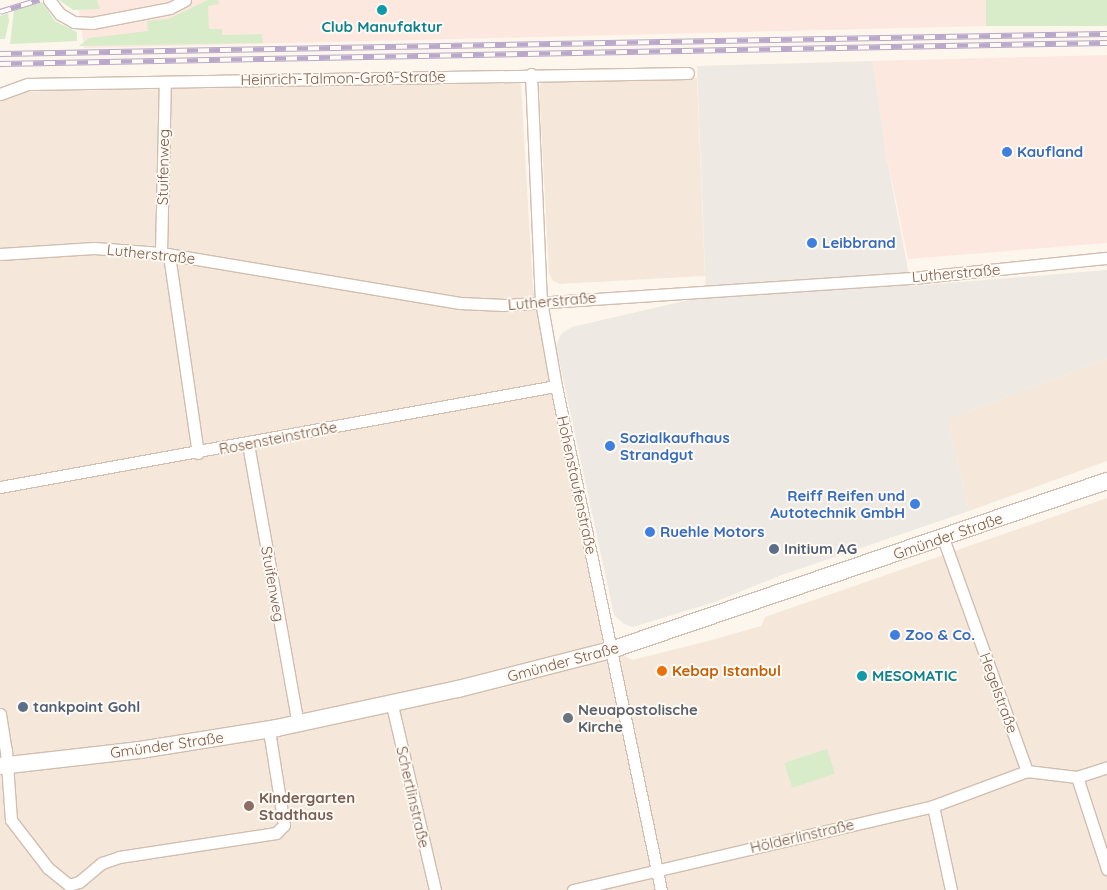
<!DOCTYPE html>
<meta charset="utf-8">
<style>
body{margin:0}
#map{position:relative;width:1107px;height:890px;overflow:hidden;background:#fdf6ec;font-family:Quicksand,sans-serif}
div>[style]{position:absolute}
.residential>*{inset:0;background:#f5e8da}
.commercial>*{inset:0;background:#fde8e0}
.industrial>*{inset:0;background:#efe9e4}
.green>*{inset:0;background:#d8ecc9;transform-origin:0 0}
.roads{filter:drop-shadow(1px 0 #d1beb0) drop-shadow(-1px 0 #d1beb0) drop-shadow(0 1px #d1beb0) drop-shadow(0 -1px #d1beb0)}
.street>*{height:11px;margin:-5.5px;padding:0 5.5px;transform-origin:5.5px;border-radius:5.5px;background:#fff}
.secondary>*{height:16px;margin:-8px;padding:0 8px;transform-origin:8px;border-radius:8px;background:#fff}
.rail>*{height:5.5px;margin-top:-2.75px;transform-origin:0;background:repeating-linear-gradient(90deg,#fffaf3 0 11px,#b9a8c9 0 22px);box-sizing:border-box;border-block:1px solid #b9a8c9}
.dots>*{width:14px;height:14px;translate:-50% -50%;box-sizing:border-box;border:2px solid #fffaf3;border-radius:50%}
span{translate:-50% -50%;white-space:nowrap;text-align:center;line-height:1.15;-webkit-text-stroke:4px #fffaf3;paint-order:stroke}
.culture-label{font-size:15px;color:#0d838f;font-weight:700}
.left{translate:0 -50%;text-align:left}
.street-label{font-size:15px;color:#7a5c4d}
.shop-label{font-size:15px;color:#366cbe;font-weight:700}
.right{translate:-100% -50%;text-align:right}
.service-label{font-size:15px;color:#4e5e75;font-weight:700}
.food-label{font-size:15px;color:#c56008;font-weight:700}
.worship-label{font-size:15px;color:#5b616d;font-weight:700}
.education-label{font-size:15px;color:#785e54;font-weight:700}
</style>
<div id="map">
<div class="residential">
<i style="clip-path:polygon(697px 78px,705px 276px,560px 284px,553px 281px,549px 273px,539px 86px,546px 80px)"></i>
<i style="clip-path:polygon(521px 83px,533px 289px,603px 643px,632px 660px,708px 641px,761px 626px,765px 617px,1107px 498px,1107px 890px,0 890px,0 92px)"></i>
<i style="clip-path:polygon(1107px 359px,1107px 461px,969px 511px,948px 419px)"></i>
</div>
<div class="commercial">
<i style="clip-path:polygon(78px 0,986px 0,988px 26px,84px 48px)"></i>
<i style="clip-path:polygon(1107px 55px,1107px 243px,908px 259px,885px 148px,873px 61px)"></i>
</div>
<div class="industrial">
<i style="clip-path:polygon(873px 61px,885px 148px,911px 286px,1107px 270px,1107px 359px,948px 419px,969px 511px,779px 576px,715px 602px,633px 627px,624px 624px,614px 615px,556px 346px,561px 334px,572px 327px,706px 296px,697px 66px)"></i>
</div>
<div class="green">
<i style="clip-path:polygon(59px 0,97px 0,100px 9px,73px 10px)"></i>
<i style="clip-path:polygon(208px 0,218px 0,219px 4px,208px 6px,209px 29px,222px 29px,222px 35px,262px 34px,263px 43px,79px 46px,89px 38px,148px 31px,147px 21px,168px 19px)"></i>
<i style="left:986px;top:0;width:121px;height:26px"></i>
<i style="clip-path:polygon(42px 2px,55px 21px,77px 32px,77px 41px,10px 44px,14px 10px)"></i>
<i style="clip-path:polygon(8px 13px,9px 21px,5px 39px,0 39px,0 16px)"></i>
<i style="left:827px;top:749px;width:26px;height:45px;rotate:72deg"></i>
</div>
<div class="roads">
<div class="street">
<i style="left:49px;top:0;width:18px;rotate:52deg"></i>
<i style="left:60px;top:14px;width:16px;rotate:30deg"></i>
<i style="left:74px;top:22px;width:18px;rotate:3deg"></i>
<i style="left:92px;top:23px;width:79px;rotate:-10.9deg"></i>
<i style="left:170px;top:8px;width:17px;rotate:-28deg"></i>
<i style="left:531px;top:74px;width:227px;rotate:87.5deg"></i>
<i style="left:541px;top:301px;width:86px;rotate:80deg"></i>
<i style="left:556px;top:386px;width:515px;rotate:78.23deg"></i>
<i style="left:0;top:94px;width:30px;rotate:-20deg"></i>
<i style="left:28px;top:84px;width:660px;rotate:-0.95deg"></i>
<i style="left:161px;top:253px;width:171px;rotate:-88.7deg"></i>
<i style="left:0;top:254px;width:94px;rotate:-3.7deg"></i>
<i style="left:94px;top:248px;width:67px;rotate:4.3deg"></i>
<i style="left:161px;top:253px;width:303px;rotate:9.5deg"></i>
<i style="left:460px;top:303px;width:44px;rotate:2.6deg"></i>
<i style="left:504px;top:305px;width:419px;rotate:-3.8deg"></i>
<i style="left:922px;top:277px;width:186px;rotate:-5.9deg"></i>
<i style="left:169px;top:255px;width:200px;rotate:81.7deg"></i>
<i style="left:248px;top:444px;width:284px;rotate:79.9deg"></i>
<i style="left:0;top:487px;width:565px;rotate:-10.3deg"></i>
<i style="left:943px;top:538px;width:248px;rotate:70.2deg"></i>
<i style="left:392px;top:705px;width:190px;rotate:76.9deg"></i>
<i style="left:0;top:714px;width:36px;rotate:81deg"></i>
<i style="left:6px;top:750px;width:70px;rotate:85.9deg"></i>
<i style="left:11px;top:820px;width:61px;rotate:52.4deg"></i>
<i style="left:48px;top:868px;width:27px;rotate:39deg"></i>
<i style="left:69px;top:885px;width:10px;rotate:-17deg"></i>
<i style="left:79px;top:882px;width:30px;rotate:-40deg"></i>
<i style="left:102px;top:863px;width:18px;rotate:-19deg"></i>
<i style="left:119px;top:857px;width:159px;rotate:-8.7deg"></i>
<i style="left:276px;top:833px;width:11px;rotate:-45deg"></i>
<i style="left:284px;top:825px;width:96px;rotate:-99deg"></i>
<i style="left:1077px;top:777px;width:97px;rotate:71.9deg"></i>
<i style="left:933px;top:806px;width:86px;rotate:77.9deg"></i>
<i style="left:573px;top:890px;width:370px;rotate:-13.1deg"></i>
<i style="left:933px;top:806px;width:100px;rotate:-20.4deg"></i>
<i style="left:1027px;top:771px;width:50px;rotate:6.8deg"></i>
<i style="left:1077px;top:777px;width:32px;rotate:-18deg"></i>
</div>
<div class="secondary">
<i style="left:0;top:766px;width:141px;rotate:-6.5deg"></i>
<i style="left:140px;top:750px;width:139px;rotate:-9.1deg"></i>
<i style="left:277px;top:728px;width:185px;rotate:-12.2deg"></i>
<i style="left:458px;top:689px;width:158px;rotate:-14.3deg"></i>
<i style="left:611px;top:650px;width:524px;rotate:-18.82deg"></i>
</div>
</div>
<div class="rail">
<i style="left:0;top:12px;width:41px;rotate:-17.1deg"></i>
<i style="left:0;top:54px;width:1107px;rotate:-1.04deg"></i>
<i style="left:0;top:64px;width:1107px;rotate:-1.09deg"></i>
</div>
<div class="dots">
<i style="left:382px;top:10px;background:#0f9aa8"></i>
<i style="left:1007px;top:152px;background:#3f7fe0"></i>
<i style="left:812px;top:243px;background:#3f7fe0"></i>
<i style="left:610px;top:446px;background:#3f7fe0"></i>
<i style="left:915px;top:504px;background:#3f7fe0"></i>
<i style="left:650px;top:532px;background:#3f7fe0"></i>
<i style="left:774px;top:549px;background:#5c6f8a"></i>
<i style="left:895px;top:635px;background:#3f7fe0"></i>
<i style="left:662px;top:671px;background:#e8710a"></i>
<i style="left:862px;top:676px;background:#0f9aa8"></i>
<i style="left:23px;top:707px;background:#5c6f8a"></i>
<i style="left:568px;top:718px;background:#6b7280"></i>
<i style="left:249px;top:806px;background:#8d6e63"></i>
</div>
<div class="culture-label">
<span style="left:382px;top:27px">Club Manufaktur</span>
<span class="left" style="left:872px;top:676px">MESOMATIC</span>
</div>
<div class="street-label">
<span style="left:343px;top:78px;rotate:-1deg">Heinrich-Talmon-Groß-Straße</span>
<span style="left:163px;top:167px;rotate:-89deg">Stuifenweg</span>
<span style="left:151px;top:254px;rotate:6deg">Lutherstraße</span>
<span style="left:956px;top:273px;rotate:-5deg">Lutherstraße</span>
<span style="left:552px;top:301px;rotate:-5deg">Lutherstraße</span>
<span style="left:278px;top:438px;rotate:-11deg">Rosensteinstraße</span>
<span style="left:577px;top:485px;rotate:78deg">Hohenstaufenstraße</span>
<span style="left:948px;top:536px;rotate:-19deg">Gmünder Straße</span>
<span style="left:273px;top:584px;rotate:80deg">Stuifenweg</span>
<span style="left:563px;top:662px;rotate:-15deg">Gmünder Straße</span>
<span style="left:999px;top:693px;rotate:70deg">Hegelstraße</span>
<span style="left:167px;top:745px;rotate:-8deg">Gmünder Straße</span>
<span style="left:413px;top:797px;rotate:77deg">Schertlinstraße</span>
<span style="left:802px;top:836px;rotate:-13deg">Hölderlinstraße</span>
</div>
<div class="shop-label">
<span class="left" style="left:1017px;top:152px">Kaufland</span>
<span class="left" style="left:822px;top:243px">Leibbrand</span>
<span class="left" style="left:620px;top:446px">Sozialkaufhaus<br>Strandgut</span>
<span class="right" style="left:905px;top:504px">Reiff Reifen und<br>Autotechnik GmbH</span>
<span class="left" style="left:660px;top:532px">Ruehle Motors</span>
<span class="left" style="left:905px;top:635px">Zoo &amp; Co.</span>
</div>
<div class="service-label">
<span class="left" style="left:784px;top:549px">Initium AG</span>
<span class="left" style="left:33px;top:707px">tankpoint Gohl</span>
</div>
<div class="food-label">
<span class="left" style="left:672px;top:671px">Kebap Istanbul</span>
</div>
<div class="worship-label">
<span class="left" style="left:578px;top:718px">Neuapostolische<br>Kirche</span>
</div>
<div class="education-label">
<span class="left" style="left:259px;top:806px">Kindergarten<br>Stadthaus</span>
</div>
</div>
